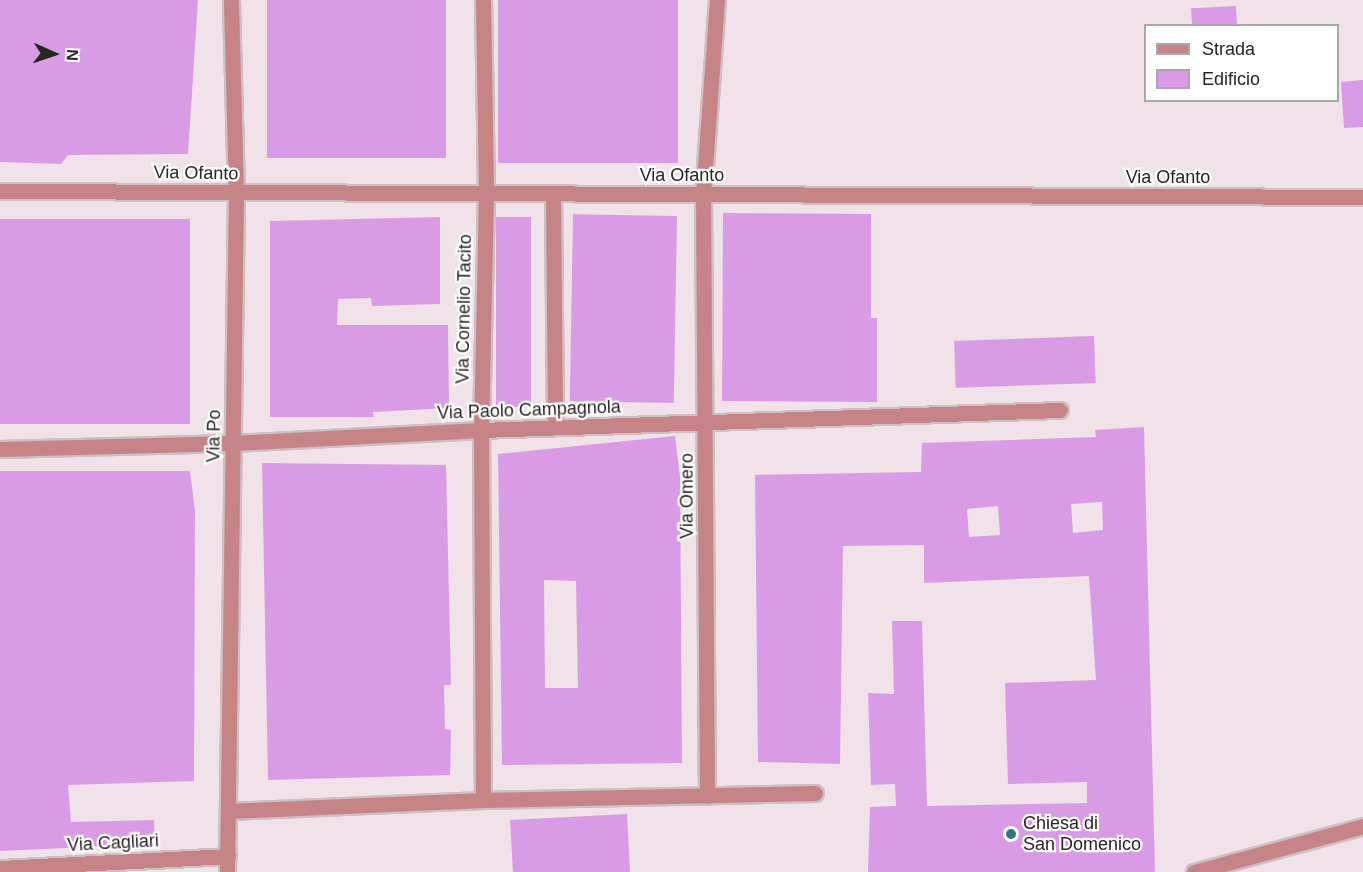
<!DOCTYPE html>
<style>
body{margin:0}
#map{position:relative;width:1363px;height:872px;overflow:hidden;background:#f0e2e8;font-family:Helvetica,sans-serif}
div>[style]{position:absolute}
.building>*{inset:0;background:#d99be5;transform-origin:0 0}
.roads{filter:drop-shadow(2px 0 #ccc0c5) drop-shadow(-2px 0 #ccc0c5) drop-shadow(0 2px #ccc0c5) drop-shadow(0 -2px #ccc0c5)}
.service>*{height:15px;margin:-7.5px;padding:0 7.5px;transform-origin:7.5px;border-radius:7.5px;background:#c68486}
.minor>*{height:15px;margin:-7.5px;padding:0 7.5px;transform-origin:7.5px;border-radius:7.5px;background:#c68486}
.tertiary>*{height:15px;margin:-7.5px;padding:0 7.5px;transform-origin:7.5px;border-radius:7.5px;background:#c68486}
.dots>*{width:16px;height:16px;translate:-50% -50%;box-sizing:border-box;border:3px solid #fff;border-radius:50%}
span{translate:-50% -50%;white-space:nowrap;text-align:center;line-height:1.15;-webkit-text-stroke:4.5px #fff;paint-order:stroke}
.street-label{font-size:18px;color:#292426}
.poi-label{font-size:18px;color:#292426}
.left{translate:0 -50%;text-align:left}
.legend{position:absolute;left:1144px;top:24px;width:195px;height:78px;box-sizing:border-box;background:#fff;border:2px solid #a9a7a8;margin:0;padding:8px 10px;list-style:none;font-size:18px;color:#292426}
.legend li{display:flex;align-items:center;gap:12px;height:30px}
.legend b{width:30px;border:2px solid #a9a7a8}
.north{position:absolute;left:24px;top:24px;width:60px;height:60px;-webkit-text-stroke:4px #fff;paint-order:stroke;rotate:93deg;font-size:16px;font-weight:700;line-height:24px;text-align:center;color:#292426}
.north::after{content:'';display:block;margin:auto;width:21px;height:27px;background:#292426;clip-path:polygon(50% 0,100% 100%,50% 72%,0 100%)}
</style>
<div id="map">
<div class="building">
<i style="clip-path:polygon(0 0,198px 0,188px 154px,68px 155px,61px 164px,0 162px)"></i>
<i style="left:267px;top:0;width:179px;height:158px"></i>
<i style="left:498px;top:0;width:180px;height:163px"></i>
<i style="left:1236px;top:6px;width:20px;height:45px;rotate:87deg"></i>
<i style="clip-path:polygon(1363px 80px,1363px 127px,1344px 128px,1341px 82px)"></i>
<i style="clip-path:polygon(723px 213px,871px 214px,871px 318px,877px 318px,877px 402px,722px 401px)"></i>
<i style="left:677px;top:216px;width:187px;height:104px;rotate:91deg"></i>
<i style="clip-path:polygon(440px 217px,440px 304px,372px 306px,371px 298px,338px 299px,337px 325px,448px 325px,449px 408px,373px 412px,374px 417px,270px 417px,270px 221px)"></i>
<i style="left:531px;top:217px;width:190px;height:35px;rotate:90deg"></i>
<i style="left:0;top:219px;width:190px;height:205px"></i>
<i style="left:1094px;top:336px;width:47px;height:140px;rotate:88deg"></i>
<i style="clip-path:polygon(evenodd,1144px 427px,1155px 872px,868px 872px,870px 807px,896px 806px,895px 784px,871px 785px,868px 693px,894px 694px,892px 621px,922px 621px,927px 806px,1087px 803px,1087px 782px,1008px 784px,1005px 683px,1096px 680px,1089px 576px,924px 583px,924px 545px,843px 546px,840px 764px,758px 762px,755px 475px,921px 472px,922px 443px,1096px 437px,1095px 430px,1144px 427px,1102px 502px,1103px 530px,1073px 533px,1071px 504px,1102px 502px,1144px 427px,998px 506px,1000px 535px,969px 537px,967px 509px,998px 506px)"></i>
<i style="clip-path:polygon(evenodd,675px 436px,680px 477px,682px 763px,502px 765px,498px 454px,675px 436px,544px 580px,576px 581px,578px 688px,545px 688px,544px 580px)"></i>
<i style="clip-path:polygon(262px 463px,446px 465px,451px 685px,444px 685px,445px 729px,451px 730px,450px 775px,268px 780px)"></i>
<i style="clip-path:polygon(0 471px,190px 471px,195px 511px,194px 781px,68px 785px,71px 822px,154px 820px,155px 844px,0 851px)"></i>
<i style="left:627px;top:814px;width:58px;height:117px;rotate:87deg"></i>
</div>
<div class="roads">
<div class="service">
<i style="left:703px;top:195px;width:196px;rotate:-85.9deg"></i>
<i style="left:1194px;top:872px;width:175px;rotate:-15.2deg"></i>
</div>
<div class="minor">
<i style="left:483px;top:0;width:194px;rotate:89.1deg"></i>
<i style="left:486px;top:194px;width:236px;rotate:91.2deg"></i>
<i style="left:481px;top:430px;width:370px;rotate:89.7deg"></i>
<i style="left:553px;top:194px;width:233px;rotate:89.5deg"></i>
<i style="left:703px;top:195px;width:601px;rotate:89.62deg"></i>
<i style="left:0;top:449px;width:233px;rotate:-1.5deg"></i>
<i style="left:233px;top:443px;width:248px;rotate:-3deg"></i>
<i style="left:481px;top:430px;width:579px;rotate:-1.98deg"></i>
<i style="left:229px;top:811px;width:254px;rotate:-2.5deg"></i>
<i style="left:483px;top:800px;width:332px;rotate:-1.2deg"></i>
<i style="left:0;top:868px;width:228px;rotate:-3deg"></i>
<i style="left:227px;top:872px;width:679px;rotate:-89.24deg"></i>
<i style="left:236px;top:193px;width:193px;rotate:-91.5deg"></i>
</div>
<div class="tertiary">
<i style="left:0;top:191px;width:1363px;rotate:0.25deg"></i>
</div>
</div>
<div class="dots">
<i style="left:1011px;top:834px;background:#307881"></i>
</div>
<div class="street-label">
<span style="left:196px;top:173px;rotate:1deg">Via Ofanto</span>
<span style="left:682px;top:175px">Via Ofanto</span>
<span style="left:1168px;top:177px">Via Ofanto</span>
<span style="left:464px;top:309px;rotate:-89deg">Via Cornelio Tacito</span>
<span style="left:529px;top:410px;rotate:-2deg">Via Paolo Campagnola</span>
<span style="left:214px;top:436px;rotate:-89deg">Via Po</span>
<span style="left:687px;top:496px;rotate:-90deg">Via Omero</span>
<span style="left:113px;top:843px;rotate:-3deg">Via Cagliari</span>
</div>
<div class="poi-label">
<span class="left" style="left:1023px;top:834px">Chiesa di<br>San Domenico</span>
</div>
<ul class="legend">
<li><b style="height:8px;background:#c68486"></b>Strada</li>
<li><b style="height:16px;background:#d99be5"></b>Edificio</li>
</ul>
<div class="north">N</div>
</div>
